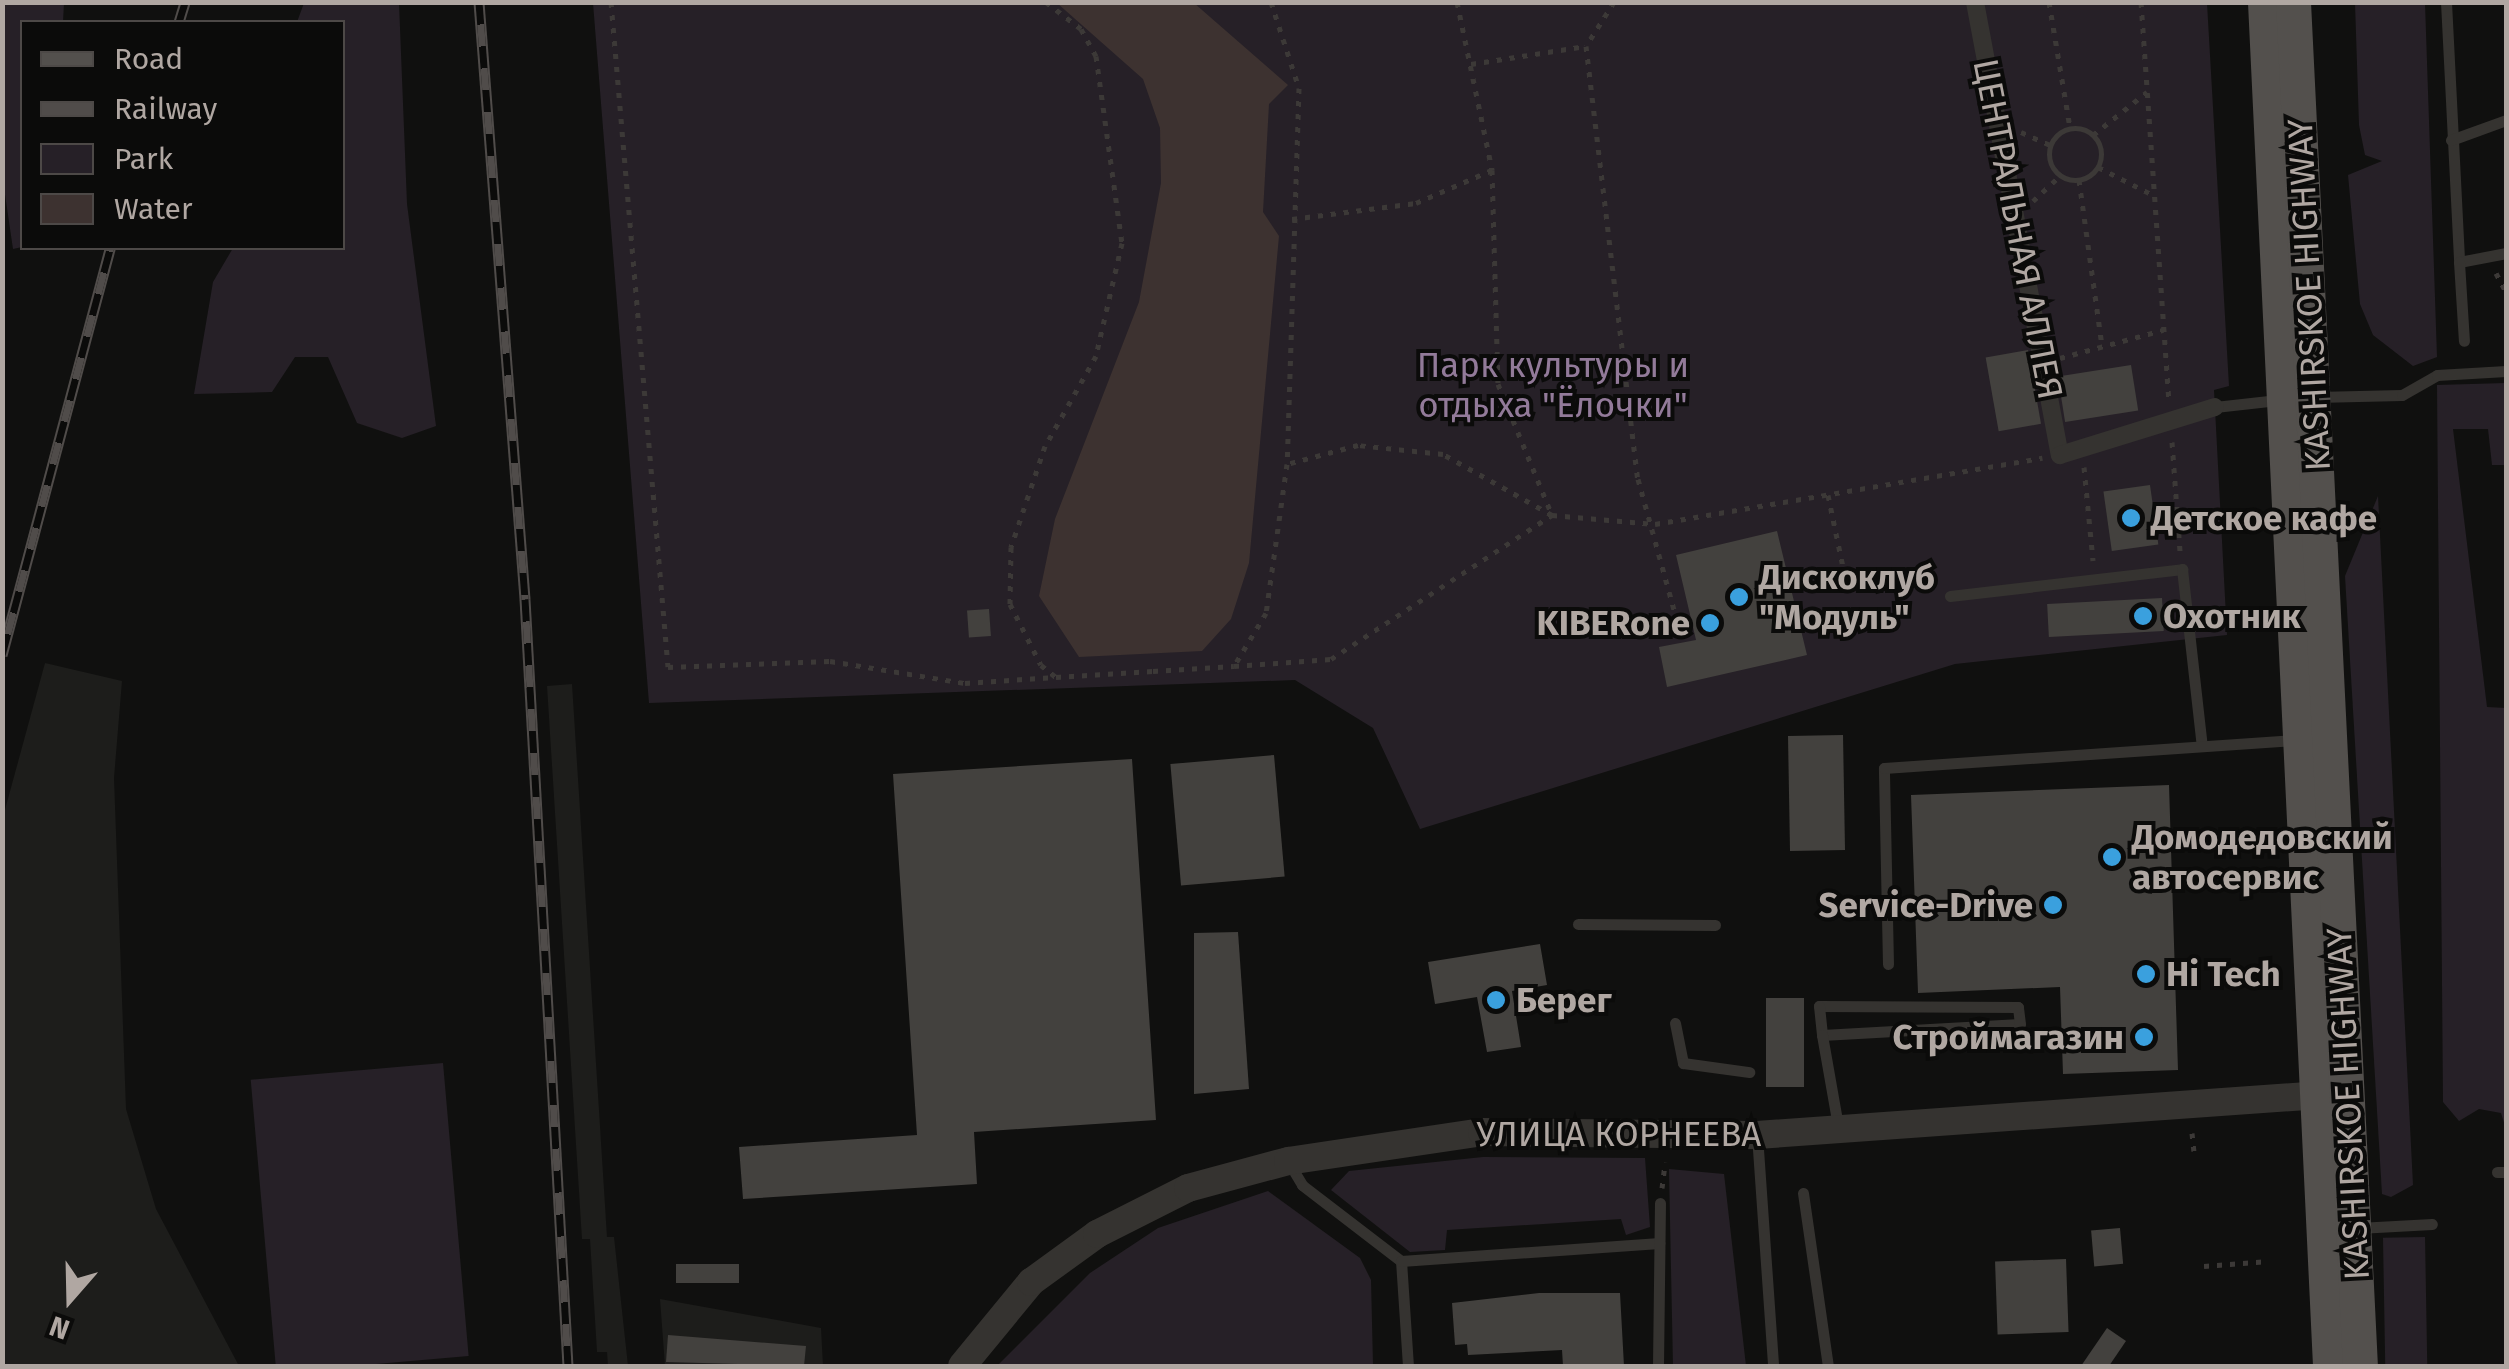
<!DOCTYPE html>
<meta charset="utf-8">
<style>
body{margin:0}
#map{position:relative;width:2509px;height:1369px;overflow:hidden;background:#10100f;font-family:"Fira Sans",sans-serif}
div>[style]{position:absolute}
.built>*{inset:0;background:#1d1d1b}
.green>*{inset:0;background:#262027;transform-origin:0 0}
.water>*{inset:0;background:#3d3230}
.building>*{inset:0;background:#43413e;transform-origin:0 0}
.path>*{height:5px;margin-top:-2.5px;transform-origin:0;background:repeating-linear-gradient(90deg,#3c3937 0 5px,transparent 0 13px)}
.path>.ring{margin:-2.5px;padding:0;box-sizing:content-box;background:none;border:5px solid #3c3937;border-radius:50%}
.service>*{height:11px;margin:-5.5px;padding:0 5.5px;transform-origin:5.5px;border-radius:5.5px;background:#353330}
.pedestrian>*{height:18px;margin:-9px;padding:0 9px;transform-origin:9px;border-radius:9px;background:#353330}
.tertiary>*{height:28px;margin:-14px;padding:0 14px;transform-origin:14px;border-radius:14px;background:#353330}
.primary>*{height:35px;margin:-17.5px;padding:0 17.5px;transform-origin:17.5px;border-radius:17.5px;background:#53504d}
.rail>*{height:11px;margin-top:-5.5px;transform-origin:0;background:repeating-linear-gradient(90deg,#0b0b0a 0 22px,#504c4a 0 44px);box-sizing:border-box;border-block:2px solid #504c4a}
.dots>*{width:28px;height:28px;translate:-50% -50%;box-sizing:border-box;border:5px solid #0b0b0a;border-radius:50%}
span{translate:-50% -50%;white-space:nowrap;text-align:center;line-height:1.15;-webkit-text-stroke:8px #0b0b0a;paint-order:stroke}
.street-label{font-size:35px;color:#b0a7a2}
.park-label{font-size:35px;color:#927a99}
.poi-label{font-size:35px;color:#b0a7a2;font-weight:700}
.left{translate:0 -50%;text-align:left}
.right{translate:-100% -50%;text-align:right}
.frame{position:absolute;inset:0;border:5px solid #b0a7a2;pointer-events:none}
.legend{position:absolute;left:20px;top:20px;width:325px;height:230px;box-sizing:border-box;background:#0b0b0a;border:2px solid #4d4947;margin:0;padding:12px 18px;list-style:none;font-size:30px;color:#b0a7a2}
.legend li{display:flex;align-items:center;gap:20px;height:50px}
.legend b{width:50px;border:2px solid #4d4947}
.north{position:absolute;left:20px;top:1249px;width:100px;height:100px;-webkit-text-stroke:8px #0b0b0a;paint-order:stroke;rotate:200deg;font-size:28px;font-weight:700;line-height:40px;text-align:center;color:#b0a7a2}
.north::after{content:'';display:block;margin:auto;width:35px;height:45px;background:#b0a7a2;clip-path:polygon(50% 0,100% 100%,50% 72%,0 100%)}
</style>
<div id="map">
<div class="built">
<i style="clip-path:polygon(45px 663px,122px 681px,114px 778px,126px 1109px,156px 1209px,239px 1366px,3px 1366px,3px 817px)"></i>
<i style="clip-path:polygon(572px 684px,607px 1237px,614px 1237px,628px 1366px,608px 1366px,607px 1352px,597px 1352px,590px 1239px,582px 1239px,547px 686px)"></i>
<i style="clip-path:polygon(660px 1299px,821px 1328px,823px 1366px,665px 1366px)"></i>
</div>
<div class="green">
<i style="clip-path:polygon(2px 3px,64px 3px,63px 22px,22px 22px,22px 247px,13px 249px,2px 174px)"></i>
<i style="clip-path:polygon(304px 3px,399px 3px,407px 204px,436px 426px,402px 438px,357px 423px,328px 357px,295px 357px,272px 392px,194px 394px,213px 282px,233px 248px,342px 248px,342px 22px,297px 22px)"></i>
<i style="clip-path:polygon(593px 3px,2207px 3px,2229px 386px,2214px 390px,2227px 635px,1955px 664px,1420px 829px,1373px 728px,1295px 680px,649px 703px)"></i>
<i style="clip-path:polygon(2355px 3px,2425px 3px,2437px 357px,2413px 366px,2373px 335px,2360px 304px,2348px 175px,2382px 161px,2365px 155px,2359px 125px)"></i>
<i style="clip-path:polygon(2506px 383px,2506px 465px,2492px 465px,2488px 429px,2453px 429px,2487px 707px,2506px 708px,2506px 1129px,2501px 1113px,2479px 1109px,2459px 1121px,2443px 1102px,2437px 385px)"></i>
<i style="clip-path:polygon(2378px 496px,2413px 1185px,2391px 1197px,2382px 1194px,2345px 576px)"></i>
<i style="left:443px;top:1063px;width:294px;height:193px;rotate:85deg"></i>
<i style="clip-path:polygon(1483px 1157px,1645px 1158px,1650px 1227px,1626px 1235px,1621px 1219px,1447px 1230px,1445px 1250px,1410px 1252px,1331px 1190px,1349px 1171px)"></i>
<i style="clip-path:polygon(1669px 1169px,1724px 1174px,1746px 1366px,1673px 1366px)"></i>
<i style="clip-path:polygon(1268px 1191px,1360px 1258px,1371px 1280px,1373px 1366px,997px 1366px,1090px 1273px,1158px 1228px)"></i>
<i style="left:2425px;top:1237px;width:129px;height:42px;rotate:89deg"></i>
</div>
<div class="water">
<i style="clip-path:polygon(1057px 3px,1194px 3px,1288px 85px,1269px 104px,1263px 212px,1279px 236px,1249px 563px,1231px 619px,1202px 651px,1079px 657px,1039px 596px,1055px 519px,1139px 302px,1161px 183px,1160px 128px,1143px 79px)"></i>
</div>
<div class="building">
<i style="left:2028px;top:350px;width:75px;height:43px;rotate:80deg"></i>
<i style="left:2131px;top:365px;width:46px;height:74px;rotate:81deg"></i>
<i style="left:2150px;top:485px;width:60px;height:47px;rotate:82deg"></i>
<i style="clip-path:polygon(1777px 531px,1807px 655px,1667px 687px,1659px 647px,1696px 640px,1676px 555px)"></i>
<i style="left:2162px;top:598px;width:33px;height:115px;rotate:87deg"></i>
<i style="left:989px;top:609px;width:27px;height:22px;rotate:86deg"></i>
<i style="left:1843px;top:735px;width:115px;height:55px;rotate:89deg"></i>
<i style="left:1274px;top:755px;width:122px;height:104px;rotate:85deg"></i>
<i style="clip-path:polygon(1132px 759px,1156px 1120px,974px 1132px,977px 1184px,743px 1199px,739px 1147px,917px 1135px,893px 774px)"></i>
<i style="clip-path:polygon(2169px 785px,2178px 1070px,2063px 1074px,2060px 987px,1918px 993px,1911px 795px)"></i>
<i style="clip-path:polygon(1238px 932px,1249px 1089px,1194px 1094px,1194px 933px)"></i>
<i style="clip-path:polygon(1540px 944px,1547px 985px,1512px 991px,1521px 1047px,1487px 1052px,1477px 997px,1435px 1004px,1428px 962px)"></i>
<i style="left:1766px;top:998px;width:38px;height:89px"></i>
<i style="left:2120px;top:1228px;width:36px;height:29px;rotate:85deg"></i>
<i style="left:2066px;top:1259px;width:73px;height:71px;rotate:88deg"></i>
<i style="left:739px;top:1264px;width:19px;height:63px;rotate:90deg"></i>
<i style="clip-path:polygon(1539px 1293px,1620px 1293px,1624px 1366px,1563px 1366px,1562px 1350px,1468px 1355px,1467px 1344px,1455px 1345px,1452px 1303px)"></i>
<i style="clip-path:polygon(2107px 1328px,2126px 1341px,2109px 1366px,2081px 1366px)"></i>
<i style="clip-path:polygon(668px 1335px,806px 1346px,804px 1366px,666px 1362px)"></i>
</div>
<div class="path">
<i style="left:611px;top:2px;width:667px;rotate:85.1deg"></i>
<i style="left:668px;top:667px;width:162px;rotate:-2.1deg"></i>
<i style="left:830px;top:661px;width:137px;rotate:9.3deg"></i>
<i style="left:965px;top:683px;width:91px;rotate:-3.8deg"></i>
<i style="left:1046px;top:2px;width:44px;rotate:37.6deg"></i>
<i style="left:1081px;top:29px;width:31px;rotate:61deg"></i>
<i style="left:1096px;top:56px;width:189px;rotate:82.1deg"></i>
<i style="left:1122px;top:243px;width:116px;rotate:103deg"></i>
<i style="left:1096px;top:356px;width:103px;rotate:119.5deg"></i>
<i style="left:1045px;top:446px;width:107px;rotate:108.6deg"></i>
<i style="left:1011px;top:547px;width:57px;rotate:91deg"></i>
<i style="left:1010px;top:604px;width:68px;rotate:63.1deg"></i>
<i style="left:1041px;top:665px;width:19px;rotate:39deg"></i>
<i style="left:1056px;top:677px;width:97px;rotate:-3.5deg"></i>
<i style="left:1153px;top:671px;width:81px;rotate:-3.5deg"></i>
<i style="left:1234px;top:666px;width:97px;rotate:-4.1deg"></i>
<i style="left:1331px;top:659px;width:264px;rotate:-33.1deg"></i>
<i style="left:1552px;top:515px;width:125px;rotate:-150.8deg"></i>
<i style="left:1443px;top:454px;width:85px;rotate:-174deg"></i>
<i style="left:1358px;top:445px;width:73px;rotate:165deg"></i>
<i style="left:1287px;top:464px;width:150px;rotate:98deg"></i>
<i style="left:1266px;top:613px;width:62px;rotate:121.1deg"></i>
<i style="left:1271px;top:2px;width:90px;rotate:72deg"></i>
<i style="left:1299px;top:88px;width:376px;rotate:91.8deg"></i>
<i style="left:1457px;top:2px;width:172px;rotate:78.2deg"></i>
<i style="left:1492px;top:170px;width:214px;rotate:88.4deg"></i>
<i style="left:1498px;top:384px;width:142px;rotate:67.6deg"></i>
<i style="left:1552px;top:515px;width:103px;rotate:5deg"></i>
<i style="left:1655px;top:524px;width:393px;rotate:-9.7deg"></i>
<i style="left:1614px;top:2px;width:52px;rotate:122.5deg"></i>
<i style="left:1586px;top:46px;width:436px;rotate:83.2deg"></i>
<i style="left:1638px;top:479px;width:162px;rotate:74.6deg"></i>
<i style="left:2049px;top:2px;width:128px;rotate:80.5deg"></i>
<i style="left:2141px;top:2px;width:400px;rotate:86deg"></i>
<i style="left:1471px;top:64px;width:116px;rotate:-8.9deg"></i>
<i class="ring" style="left:2049px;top:128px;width:47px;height:47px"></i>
<i style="left:2021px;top:132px;width:32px;rotate:24deg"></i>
<i style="left:2093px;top:135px;width:69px;rotate:-38.5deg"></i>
<i style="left:2098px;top:167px;width:62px;rotate:27deg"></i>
<i style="left:2079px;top:180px;width:168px;rotate:82.1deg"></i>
<i style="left:2033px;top:201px;width:37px;rotate:-43deg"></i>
<i style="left:1292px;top:219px;width:125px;rotate:-7.4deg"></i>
<i style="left:1416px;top:203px;width:83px;rotate:-23.5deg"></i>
<i style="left:2496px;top:273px;width:21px;rotate:62deg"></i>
<i style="left:2060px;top:358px;width:107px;rotate:-15.2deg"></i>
<i style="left:2172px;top:442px;width:109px;rotate:85.8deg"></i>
<i style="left:2084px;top:467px;width:94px;rotate:84.5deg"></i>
<i style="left:1828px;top:495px;width:98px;rotate:78.2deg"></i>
<i style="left:2192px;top:1133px;width:18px;rotate:84deg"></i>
<i style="left:1662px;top:1188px;width:26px;rotate:-83deg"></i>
<i style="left:2204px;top:1266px;width:65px;rotate:-4.4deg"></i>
</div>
<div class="service">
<i style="left:2446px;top:2px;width:260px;rotate:87.1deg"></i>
<i style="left:2459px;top:262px;width:48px;rotate:-10.8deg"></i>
<i style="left:2451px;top:140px;width:59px;rotate:-20deg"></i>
<i style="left:2459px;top:262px;width:79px;rotate:86.4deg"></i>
<i style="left:2316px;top:397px;width:86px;rotate:-1.3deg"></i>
<i style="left:2402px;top:395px;width:40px;rotate:-29.7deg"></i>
<i style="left:2437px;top:375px;width:69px;rotate:-3.3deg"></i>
<i style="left:2215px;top:407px;width:63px;rotate:-6.3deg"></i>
<i style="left:1950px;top:596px;width:234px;rotate:-6.6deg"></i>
<i style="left:2182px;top:569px;width:178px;rotate:83.6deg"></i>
<i style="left:1578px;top:924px;width:137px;rotate:0.4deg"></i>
<i style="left:1888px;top:964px;width:196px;rotate:-91.2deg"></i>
<i style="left:1884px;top:768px;width:415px;rotate:-3.9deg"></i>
<i style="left:1675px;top:1023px;width:41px;rotate:78.7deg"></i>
<i style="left:1683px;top:1063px;width:67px;rotate:7.8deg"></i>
<i style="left:1822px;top:1035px;width:198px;rotate:-3.2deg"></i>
<i style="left:2020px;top:1024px;width:17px;rotate:-97deg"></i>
<i style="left:2018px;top:1007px;width:199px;rotate:-179.7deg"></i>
<i style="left:1819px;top:1006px;width:29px;rotate:84deg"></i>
<i style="left:1822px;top:1035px;width:92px;rotate:80deg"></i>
<i style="left:1757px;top:1135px;width:232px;rotate:86deg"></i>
<i style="left:1289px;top:1163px;width:26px;rotate:59deg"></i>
<i style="left:1302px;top:1185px;width:125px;rotate:37.5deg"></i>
<i style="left:2497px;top:1172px;width:9px"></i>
<i style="left:1803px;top:1193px;width:175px;rotate:81.8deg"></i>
<i style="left:2358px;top:1228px;width:74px;rotate:-3.1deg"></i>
<i style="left:1408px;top:1366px;width:105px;rotate:-93.8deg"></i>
<i style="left:1401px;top:1261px;width:259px;rotate:-4deg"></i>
<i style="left:1658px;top:1366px;width:163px;rotate:-89.3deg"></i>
</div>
<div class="pedestrian">
<i style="left:1975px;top:2px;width:461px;rotate:79.4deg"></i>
<i style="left:2060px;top:455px;width:162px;rotate:-17.2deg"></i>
</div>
<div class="tertiary">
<i style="left:962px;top:1366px;width:109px;rotate:-50.6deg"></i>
<i style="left:1031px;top:1282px;width:82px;rotate:-36deg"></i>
<i style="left:1097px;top:1234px;width:102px;rotate:-26.8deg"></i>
<i style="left:1188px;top:1188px;width:104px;rotate:-15.1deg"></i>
<i style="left:1288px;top:1161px;width:196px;rotate:-8.5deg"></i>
<i style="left:1482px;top:1132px;width:275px;rotate:0.6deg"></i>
<i style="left:1757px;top:1135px;width:579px;rotate:-4.06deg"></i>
</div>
<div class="primary">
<i style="left:2265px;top:2px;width:1366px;rotate:87.27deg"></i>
<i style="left:2293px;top:2px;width:1366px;rotate:87.19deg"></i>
</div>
<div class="rail">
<i style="left:479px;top:2px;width:599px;rotate:85.59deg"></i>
<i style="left:525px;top:599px;width:768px;rotate:86.79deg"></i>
<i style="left:179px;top:22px;width:21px;rotate:-73deg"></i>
<i style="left:2px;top:655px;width:421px;rotate:-75.1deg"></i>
</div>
<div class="dots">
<i style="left:2131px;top:518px;background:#3aa0de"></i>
<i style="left:1739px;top:597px;background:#3aa0de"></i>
<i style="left:2143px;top:616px;background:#3aa0de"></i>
<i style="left:1710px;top:623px;background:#3aa0de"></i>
<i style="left:2112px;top:857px;background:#3aa0de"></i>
<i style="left:2053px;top:905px;background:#3aa0de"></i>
<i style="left:2146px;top:974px;background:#3aa0de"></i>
<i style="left:1496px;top:1000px;background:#3aa0de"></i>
<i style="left:2144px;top:1037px;background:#3aa0de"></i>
</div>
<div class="street-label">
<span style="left:2018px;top:229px;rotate:79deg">ЦЕНТРАЛЬНАЯ АЛЛЕЯ</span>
<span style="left:2309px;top:295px;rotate:-93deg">KASHIRSKOE HIGHWAY</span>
<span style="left:2348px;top:1104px;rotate:-93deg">KASHIRSKOE HIGHWAY</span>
<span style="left:1619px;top:1134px">УЛИЦА КОРНЕЕВА</span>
</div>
<div class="park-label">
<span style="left:1553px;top:385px">Парк культуры и<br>отдыха "Ёлочки"</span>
</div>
<div class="poi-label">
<span class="left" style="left:2151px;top:518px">Детское кафе</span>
<span class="left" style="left:1759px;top:597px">Дискоклуб<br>"Модуль"</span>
<span class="left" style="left:2163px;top:616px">Охотник</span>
<span class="right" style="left:1690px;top:623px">KIBERone</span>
<span class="left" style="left:2132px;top:857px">Домодедовский<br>автосервис</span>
<span class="right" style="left:2033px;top:905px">Service-Drive</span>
<span class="left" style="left:2166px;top:974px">Hi Tech</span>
<span class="left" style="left:1516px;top:1000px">Берег</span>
<span class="right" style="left:2124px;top:1037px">Строймагазин</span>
</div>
<div class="frame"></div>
<ul class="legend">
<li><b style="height:12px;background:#53504d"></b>Road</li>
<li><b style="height:12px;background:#504c4a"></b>Railway</li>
<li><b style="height:28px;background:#262027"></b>Park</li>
<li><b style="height:28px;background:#3d3230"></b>Water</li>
</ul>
<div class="north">N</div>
</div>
